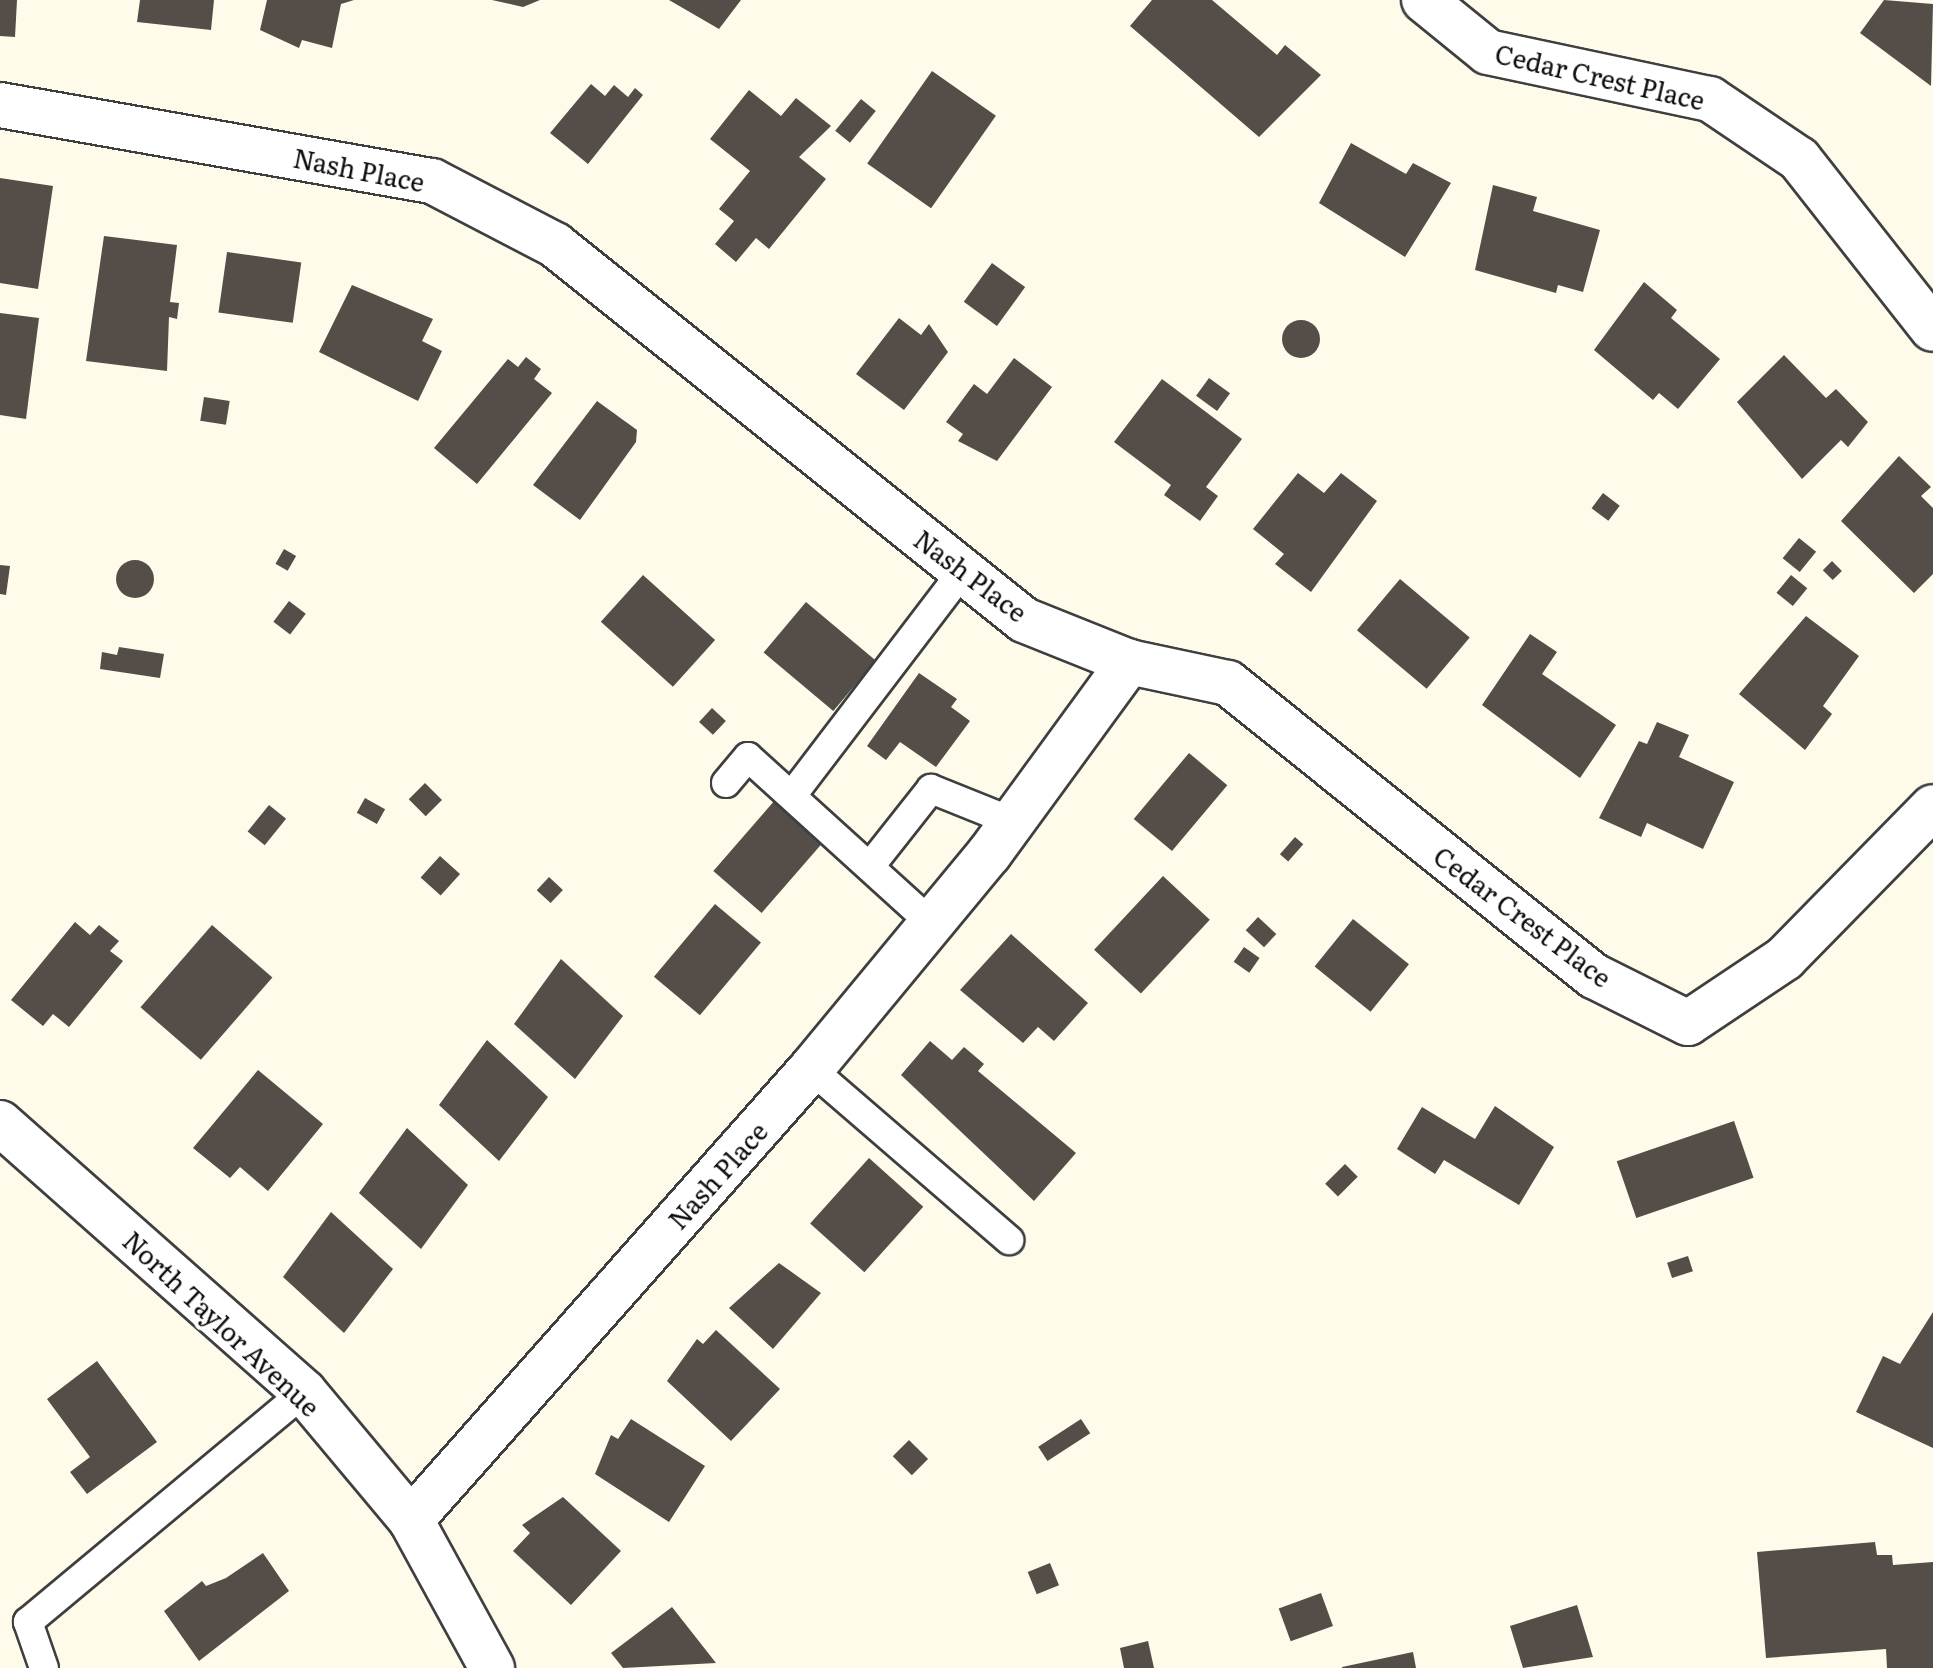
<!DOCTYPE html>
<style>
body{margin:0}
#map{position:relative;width:1933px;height:1668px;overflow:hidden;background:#fffbea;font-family:Literata,serif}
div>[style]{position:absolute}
.building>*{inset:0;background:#554d47;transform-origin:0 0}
.round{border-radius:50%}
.roads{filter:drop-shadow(2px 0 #3f3f3f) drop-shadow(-2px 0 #3f3f3f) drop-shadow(0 2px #3f3f3f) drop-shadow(0 -2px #3f3f3f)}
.service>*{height:28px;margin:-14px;padding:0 14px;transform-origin:14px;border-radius:14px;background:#fff}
.minor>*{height:44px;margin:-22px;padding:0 22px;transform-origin:22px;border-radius:22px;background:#fff}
.tertiary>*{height:44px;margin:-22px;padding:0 22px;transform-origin:22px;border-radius:22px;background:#fff}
span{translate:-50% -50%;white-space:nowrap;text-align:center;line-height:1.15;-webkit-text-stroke:8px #fff;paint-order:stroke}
.street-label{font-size:26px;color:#0c0c0c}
</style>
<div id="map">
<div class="building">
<i style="clip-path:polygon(0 0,17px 0,15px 37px,0 36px)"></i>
<i style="clip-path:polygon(140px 0,214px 0,211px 30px,137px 22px)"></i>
<i style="clip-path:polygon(267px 0,354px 0,341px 4px,332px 48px,302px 40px,299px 48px,260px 30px)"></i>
<i style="clip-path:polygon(492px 0,540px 0,523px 7px)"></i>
<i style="clip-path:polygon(669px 0,741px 0,719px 29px)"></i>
<i style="clip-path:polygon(1152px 0,1212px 0,1277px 55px,1285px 45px,1321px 75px,1259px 137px,1130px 26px)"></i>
<i style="clip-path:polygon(1884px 0,1933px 4px,1931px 86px,1860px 33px)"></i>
<i style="left:932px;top:71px;width:78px;height:113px;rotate:35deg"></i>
<i style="clip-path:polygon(591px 84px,605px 96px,614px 85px,628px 97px,635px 88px,643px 95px,588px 164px,550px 133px)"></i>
<i style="clip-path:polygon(749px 90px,781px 116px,796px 98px,831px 126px,799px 157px,826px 179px,769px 249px,756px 238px,736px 262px,715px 244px,734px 221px,719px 209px,750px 171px,710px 139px)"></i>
<i style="left:861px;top:99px;width:19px;height:41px;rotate:39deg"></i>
<i style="clip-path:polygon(1351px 143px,1406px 174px,1413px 163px,1451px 183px,1405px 257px,1319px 203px)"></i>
<i style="clip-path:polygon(0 178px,53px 186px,38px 289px,0 283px)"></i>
<i style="clip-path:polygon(1493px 185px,1537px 197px,1533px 211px,1600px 230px,1583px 292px,1558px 285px,1556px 293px,1475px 270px)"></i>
<i style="clip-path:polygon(104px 236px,177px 245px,170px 302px,179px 303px,177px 319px,169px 317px,167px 371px,86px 361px)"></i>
<i style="left:227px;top:252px;width:75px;height:61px;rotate:8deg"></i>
<i style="left:992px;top:263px;width:41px;height:48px;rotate:36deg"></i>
<i style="clip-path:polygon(1644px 282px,1677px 310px,1671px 318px,1720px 359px,1678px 409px,1659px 393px,1653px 400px,1594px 350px)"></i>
<i style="clip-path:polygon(352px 285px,433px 319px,422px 341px,442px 351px,418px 401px,319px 352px)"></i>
<i style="clip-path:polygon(0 313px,39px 318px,26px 419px,0 415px)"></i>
<i style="clip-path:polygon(899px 318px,921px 335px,929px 324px,948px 352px,904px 410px,856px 374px)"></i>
<i class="round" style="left:1282px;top:320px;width:38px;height:38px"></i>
<i style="clip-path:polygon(1784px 355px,1826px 398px,1836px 389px,1868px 422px,1848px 447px,1841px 440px,1802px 479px,1737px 402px)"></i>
<i style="clip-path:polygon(526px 357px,541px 369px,534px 379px,552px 393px,477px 484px,434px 448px,508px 359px,518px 367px)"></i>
<i style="clip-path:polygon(1014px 358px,1052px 387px,997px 461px,958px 441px,963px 434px,946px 422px,974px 384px,987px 394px)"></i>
<i style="left:1209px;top:378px;width:26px;height:22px;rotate:36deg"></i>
<i style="clip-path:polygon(1162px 379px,1242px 439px,1206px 487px,1218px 496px,1200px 521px,1164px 495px,1171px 485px,1114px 442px)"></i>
<i style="left:204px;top:397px;width:26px;height:24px;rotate:9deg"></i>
<i style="clip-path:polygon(597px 401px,637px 430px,636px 442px,580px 520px,533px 485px)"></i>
<i style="clip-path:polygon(1899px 456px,1931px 487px,1921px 496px,1933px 508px,1933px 574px,1914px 593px,1841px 521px)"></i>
<i style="clip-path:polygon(1298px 473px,1324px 493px,1341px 473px,1377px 501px,1311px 592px,1275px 564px,1284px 554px,1253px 529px)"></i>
<i style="left:1603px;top:493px;width:21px;height:19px;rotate:37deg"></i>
<i style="left:1799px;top:538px;width:22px;height:26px;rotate:39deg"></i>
<i style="left:284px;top:549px;width:14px;height:17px;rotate:30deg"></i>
<i class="round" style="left:116px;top:560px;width:38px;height:38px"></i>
<i style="left:1832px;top:561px;width:14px;height:13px;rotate:45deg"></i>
<i style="clip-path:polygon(0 565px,10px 566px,6px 595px,0 594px)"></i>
<i style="left:643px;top:575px;width:97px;height:63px;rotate:42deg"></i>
<i style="left:1791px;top:575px;width:21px;height:23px;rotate:39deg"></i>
<i style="left:1400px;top:579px;width:91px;height:67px;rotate:40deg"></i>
<i style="left:289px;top:601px;width:21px;height:26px;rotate:37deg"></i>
<i style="left:806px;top:602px;width:91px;height:66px;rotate:40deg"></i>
<i style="clip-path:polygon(1806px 616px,1859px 656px,1823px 706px,1832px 714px,1805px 750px,1739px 694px)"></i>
<i style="clip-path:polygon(1530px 634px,1557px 652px,1542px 674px,1616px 725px,1580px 778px,1482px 705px)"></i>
<i style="clip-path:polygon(119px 647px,164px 654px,160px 678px,100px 669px,102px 652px,117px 655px)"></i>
<i style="clip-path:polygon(919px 673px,957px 699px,951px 707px,970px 721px,936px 767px,900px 742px,886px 760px,867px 746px)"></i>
<i style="left:712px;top:708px;width:19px;height:19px;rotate:43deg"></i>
<i style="clip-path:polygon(1657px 722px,1689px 735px,1679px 757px,1734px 782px,1703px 849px,1647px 823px,1641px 837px,1599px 818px,1639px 741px,1647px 744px)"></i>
<i style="left:1189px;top:753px;width:50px;height:86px;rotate:40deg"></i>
<i style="left:425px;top:783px;width:24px;height:23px;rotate:45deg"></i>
<i style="left:365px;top:798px;width:23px;height:17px;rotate:29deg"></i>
<i style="left:775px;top:800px;width:64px;height:94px;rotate:41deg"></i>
<i style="left:269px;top:805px;width:22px;height:34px;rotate:39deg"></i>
<i style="left:1295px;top:837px;width:11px;height:23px;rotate:41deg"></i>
<i style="left:440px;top:856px;width:27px;height:29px;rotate:42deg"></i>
<i style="left:1163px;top:876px;width:64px;height:101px;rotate:43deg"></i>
<i style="left:549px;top:877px;width:19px;height:18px;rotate:43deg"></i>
<i style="left:715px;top:904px;width:60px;height:95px;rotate:40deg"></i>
<i style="left:1258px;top:917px;width:25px;height:18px;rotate:43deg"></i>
<i style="left:1353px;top:919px;width:72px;height:61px;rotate:39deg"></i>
<i style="clip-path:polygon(75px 922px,90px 935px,99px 925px,119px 941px,110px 951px,123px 961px,69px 1027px,53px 1014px,43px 1026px,11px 1000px)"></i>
<i style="left:212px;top:925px;width:80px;height:109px;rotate:41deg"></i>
<i style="clip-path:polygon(1011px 934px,1088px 1003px,1054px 1041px,1038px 1027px,1023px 1043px,960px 990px)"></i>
<i style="left:1244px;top:947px;width:19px;height:18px;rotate:35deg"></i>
<i style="clip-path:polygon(561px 959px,623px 1016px,575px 1079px,514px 1024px)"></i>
<i style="clip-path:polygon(487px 1040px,548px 1097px,499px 1161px,439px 1105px)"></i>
<i style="clip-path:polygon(930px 1041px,952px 1060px,964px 1047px,984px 1064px,978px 1071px,1076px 1153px,1034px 1201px,901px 1075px)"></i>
<i style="clip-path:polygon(258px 1070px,323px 1124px,268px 1191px,240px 1167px,230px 1178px,193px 1148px)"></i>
<i style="clip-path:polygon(1495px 1106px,1554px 1147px,1519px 1205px,1444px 1160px,1435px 1174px,1397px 1149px,1422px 1107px,1475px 1139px)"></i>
<i style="left:1734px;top:1121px;width:60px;height:124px;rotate:71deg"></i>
<i style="clip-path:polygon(407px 1128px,468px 1185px,421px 1249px,359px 1193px)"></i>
<i style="left:869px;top:1158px;width:73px;height:88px;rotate:42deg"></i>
<i style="left:1345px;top:1164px;width:18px;height:28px;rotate:45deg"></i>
<i style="clip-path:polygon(331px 1212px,393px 1269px,344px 1333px,283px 1277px)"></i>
<i style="left:1688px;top:1256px;width:16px;height:22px;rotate:72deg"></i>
<i style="clip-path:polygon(779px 1263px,821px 1293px,773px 1349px,729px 1308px)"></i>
<i style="clip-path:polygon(1933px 1312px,1933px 1448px,1856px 1412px,1883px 1356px,1900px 1364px)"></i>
<i style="clip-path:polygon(716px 1330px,780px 1389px,731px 1441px,667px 1381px,697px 1339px,703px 1344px)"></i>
<i style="clip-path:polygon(97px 1361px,157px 1442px,87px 1494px,70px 1472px,90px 1457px,47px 1399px)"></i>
<i style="clip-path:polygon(631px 1419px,705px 1466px,669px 1522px,595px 1474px,611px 1435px,618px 1439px)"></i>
<i style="left:1081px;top:1419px;width:17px;height:51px;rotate:57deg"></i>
<i style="left:909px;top:1440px;width:27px;height:23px;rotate:45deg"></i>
<i style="clip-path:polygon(563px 1497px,621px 1551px,571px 1605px,513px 1551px,530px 1533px,522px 1525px)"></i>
<i style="clip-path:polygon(1875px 1542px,1877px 1555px,1892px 1555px,1893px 1565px,1933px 1562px,1933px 1668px,1887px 1668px,1886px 1649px,1766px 1658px,1757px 1552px)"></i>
<i style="clip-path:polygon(263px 1553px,289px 1591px,199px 1661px,164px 1611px,202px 1581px,206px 1586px,226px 1578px)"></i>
<i style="left:1050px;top:1563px;width:24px;height:24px;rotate:68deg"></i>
<i style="left:1321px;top:1593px;width:35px;height:45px;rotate:70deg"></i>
<i style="clip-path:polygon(1577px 1605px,1593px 1657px,1523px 1668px,1510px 1626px)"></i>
<i style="clip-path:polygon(672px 1607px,716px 1663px,623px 1668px,611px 1653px)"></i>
<i style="clip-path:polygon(1148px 1641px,1154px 1668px,1124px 1668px,1120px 1648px)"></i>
<i style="clip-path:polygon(1413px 1652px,1416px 1668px,1342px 1668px,1342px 1667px)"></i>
</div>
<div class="roads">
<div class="service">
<i style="left:726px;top:783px;width:34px;rotate:-50deg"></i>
<i style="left:748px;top:757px;width:248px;rotate:42.2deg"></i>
<i style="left:793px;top:794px;width:280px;rotate:-52.7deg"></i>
<i style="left:871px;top:865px;width:97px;rotate:-51.7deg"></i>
<i style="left:931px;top:789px;width:88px;rotate:21.9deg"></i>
<i style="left:811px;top:1069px;width:262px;rotate:40.8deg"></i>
<i style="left:44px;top:1668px;width:49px;rotate:-109.2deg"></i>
<i style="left:28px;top:1622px;width:359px;rotate:-39.8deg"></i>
</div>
<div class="minor">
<i style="left:1424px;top:0;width:82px;rotate:39.1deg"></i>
<i style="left:1488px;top:52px;width:227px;rotate:12deg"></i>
<i style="left:1710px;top:99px;width:107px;rotate:34deg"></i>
<i style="left:1799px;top:159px;width:216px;rotate:51.8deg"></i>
<i style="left:0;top:105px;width:439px;rotate:10deg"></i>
<i style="left:432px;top:181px;width:139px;rotate:27.5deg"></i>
<i style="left:555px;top:245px;width:600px;rotate:38.64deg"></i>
<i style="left:1024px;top:620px;width:113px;rotate:21.8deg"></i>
<i style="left:1129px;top:662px;width:101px;rotate:12deg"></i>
<i style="left:1228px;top:683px;width:469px;rotate:38.7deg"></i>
<i style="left:1594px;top:976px;width:105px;rotate:26.6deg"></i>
<i style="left:1688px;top:1023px;width:117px;rotate:-33.8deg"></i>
<i style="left:1785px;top:958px;width:211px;rotate:-45.6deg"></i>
<i style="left:411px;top:1520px;width:603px;rotate:-48.43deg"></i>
<i style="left:811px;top:1069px;width:279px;rotate:-50.4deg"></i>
<i style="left:989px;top:854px;width:238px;rotate:-53.9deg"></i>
</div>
<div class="tertiary">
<i style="left:0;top:1123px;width:406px;rotate:41.5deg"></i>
<i style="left:304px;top:1392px;width:167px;rotate:50.1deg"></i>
<i style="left:411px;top:1520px;width:169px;rotate:61.3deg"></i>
</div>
</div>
<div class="street-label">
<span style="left:1600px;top:76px;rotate:13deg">Cedar Crest Place</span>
<span style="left:359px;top:169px;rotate:11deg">Nash Place</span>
<span style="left:971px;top:575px;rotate:37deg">Nash Place</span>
<span style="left:1523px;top:916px;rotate:37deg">Cedar Crest Place</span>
<span style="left:717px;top:1175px;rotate:-48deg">Nash Place</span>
<span style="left:222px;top:1323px;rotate:43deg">North Taylor Avenue</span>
</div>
</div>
